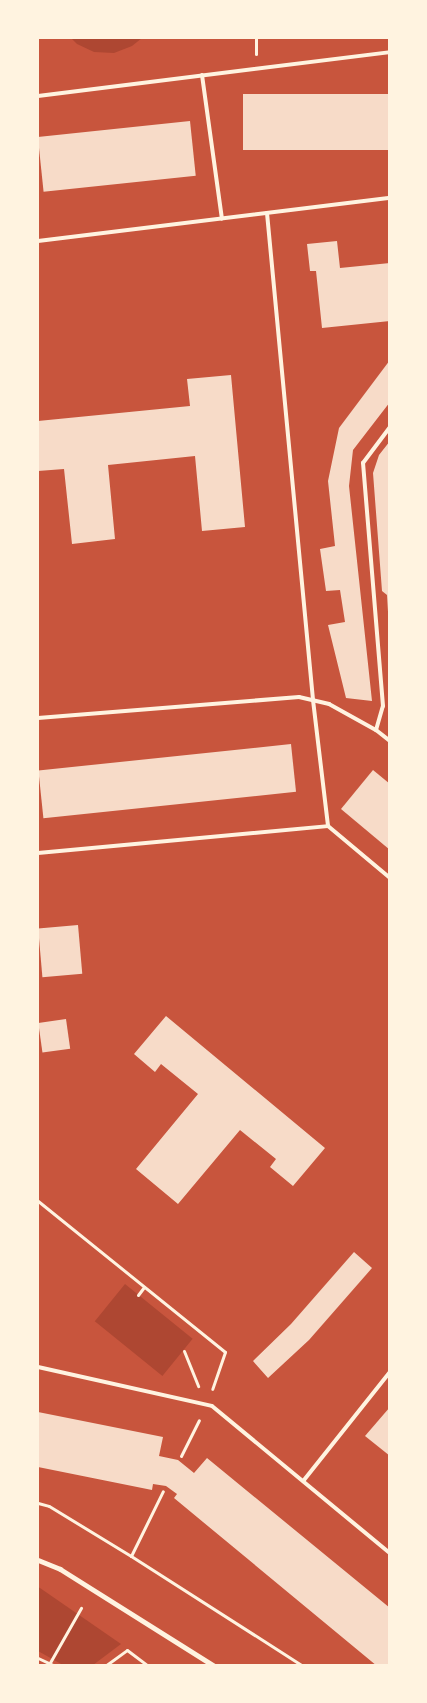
<!DOCTYPE html>
<style>
body{margin:0}
#map{position:relative;width:427px;height:1703px;overflow:hidden;background:#c8553d;font-family:"IBM Plex Sans",sans-serif}
div>[style]{position:absolute}
.green>*{inset:0;background:#ae4732;transform-origin:0 0}
.building>*{inset:0;background:#f7dbc8;transform-origin:0 0}
.path>*{height:3px;margin:-1.5px;padding:0 1.5px;transform-origin:1.5px;border-radius:1.5px;background:#fff3e0}
.service>*{height:4px;margin:-2px;padding:0 2px;transform-origin:2px;border-radius:2px;background:#fff3e0}
.minor>*{height:5px;margin:-2.5px;padding:0 2.5px;transform-origin:2.5px;border-radius:2.5px;background:#fff3e0}
span{translate:-50% -50%;white-space:nowrap;text-align:center;line-height:1.15;-webkit-text-stroke:5px #fff3e0;paint-order:stroke}
.frame{position:absolute;inset:0;border:39px solid #fff3e0;pointer-events:none}
</style>
<div id="map">
<div class="green">
<i style="clip-path:polygon(71px 38px,142px 38px,132px 46px,114px 53px,94px 52px,77px 44px)"></i>
<i style="left:125px;top:1284px;width:87px;height:48px;rotate:39deg"></i>
<i style="clip-path:polygon(38px 1587px,40px 1588px,121px 1644px,93px 1665px,63px 1665px,38px 1651px)"></i>
</div>
<div class="building">
<i style="left:390px;top:94px;width:56px;height:147px;rotate:90deg"></i>
<i style="left:190px;top:121px;width:55px;height:153px;rotate:84deg"></i>
<i style="clip-path:polygon(337px 241px,340px 268px,390px 263px,390px 321px,322px 328px,316px 271px,310px 271px,307px 244px)"></i>
<i style="clip-path:polygon(390px 360px,390px 402px,353px 450px,349px 486px,372px 701px,346px 698px,328px 625px,345px 622px,340px 590px,326px 591px,320px 549px,335px 546px,328px 481px,339px 428px)"></i>
<i style="clip-path:polygon(231px 375px,245px 527px,202px 531px,195px 456px,108px 465px,115px 539px,72px 544px,64px 469px,38px 471px,38px 421px,190px 406px,187px 379px)"></i>
<i style="clip-path:polygon(390px 441px,390px 612px,388px 612px,387px 595px,382px 591px,373px 473px,379px 455px)"></i>
<i style="left:291px;top:744px;width:48px;height:254px;rotate:84deg"></i>
<i style="clip-path:polygon(373px 770px,390px 784px,390px 850px,341px 809px)"></i>
<i style="left:78px;top:925px;width:49px;height:40px;rotate:85deg"></i>
<i style="clip-path:polygon(166px 1016px,325px 1148px,293px 1186px,270px 1167px,276px 1159px,240px 1130px,178px 1204px,136px 1169px,198px 1094px,161px 1064px,155px 1072px,134px 1054px)"></i>
<i style="left:66px;top:1019px;width:30px;height:28px;rotate:82deg"></i>
<i style="clip-path:polygon(354px 1252px,372px 1268px,309px 1340px,268px 1378px,253px 1361px,291px 1324px)"></i>
<i style="clip-path:polygon(390px 1407px,390px 1456px,365px 1436px)"></i>
<i style="clip-path:polygon(38px 1412px,163px 1437px,159px 1456px,178px 1460px,194px 1473px,207px 1458px,390px 1608px,390px 1666px,377px 1666px,174px 1498px,177px 1494px,166px 1486px,153px 1484px,152px 1490px,38px 1467px)"></i>
</div>
<div class="path">
<i style="left:256px;top:38px;width:16px;rotate:90deg"></i>
<i style="left:38px;top:1201px;width:240px;rotate:38.9deg"></i>
<i style="left:225px;top:1352px;width:39px;rotate:109deg"></i>
<i style="left:138px;top:1295px;width:10px;rotate:-53deg"></i>
<i style="left:184px;top:1351px;width:38px;rotate:68deg"></i>
<i style="left:181px;top:1456px;width:40px;rotate:-63.4deg"></i>
<i style="left:38px;top:1503px;width:11px;rotate:15deg"></i>
<i style="left:49px;top:1506px;width:96px;rotate:31.4deg"></i>
<i style="left:131px;top:1556px;width:204px;rotate:32.6deg"></i>
<i style="left:131px;top:1556px;width:72px;rotate:-63.8deg"></i>
<i style="left:38px;top:1658px;width:19px;rotate:25deg"></i>
<i style="left:48px;top:1666px;width:67px;rotate:-60.4deg"></i>
<i style="left:105px;top:1666px;width:27px;rotate:-36deg"></i>
<i style="left:127px;top:1650px;width:26px;rotate:37deg"></i>
</div>
<div class="service">
<i style="left:202px;top:75px;width:145px;rotate:82.1deg"></i>
<i style="left:38px;top:96px;width:355px;rotate:-7.1deg"></i>
<i style="left:267px;top:213px;width:489px;rotate:84.6deg"></i>
<i style="left:313px;top:700px;width:127px;rotate:83.2deg"></i>
<i style="left:38px;top:241px;width:355px;rotate:-7deg"></i>
<i style="left:38px;top:718px;width:262px;rotate:-4.6deg"></i>
<i style="left:299px;top:697px;width:31px;rotate:13deg"></i>
<i style="left:329px;top:704px;width:54px;rotate:29deg"></i>
<i style="left:376px;top:730px;width:18px;rotate:38deg"></i>
<i style="left:376px;top:730px;width:25px;rotate:-74deg"></i>
<i style="left:383px;top:706px;width:244px;rotate:-94.7deg"></i>
<i style="left:363px;top:463px;width:45px;rotate:-53.1deg"></i>
<i style="left:38px;top:853px;width:291px;rotate:-5.3deg"></i>
<i style="left:328px;top:826px;width:81px;rotate:40deg"></i>
<i style="left:38px;top:1367px;width:178px;rotate:12.6deg"></i>
<i style="left:212px;top:1406px;width:231px;rotate:39.6deg"></i>
<i style="left:304px;top:1480px;width:138px;rotate:-51.5deg"></i>
</div>
<div class="minor">
<i style="left:38px;top:1560px;width:24px;rotate:22deg"></i>
<i style="left:60px;top:1569px;width:182px;rotate:32.2deg"></i>
</div>
<div class="frame"></div>
</div>
